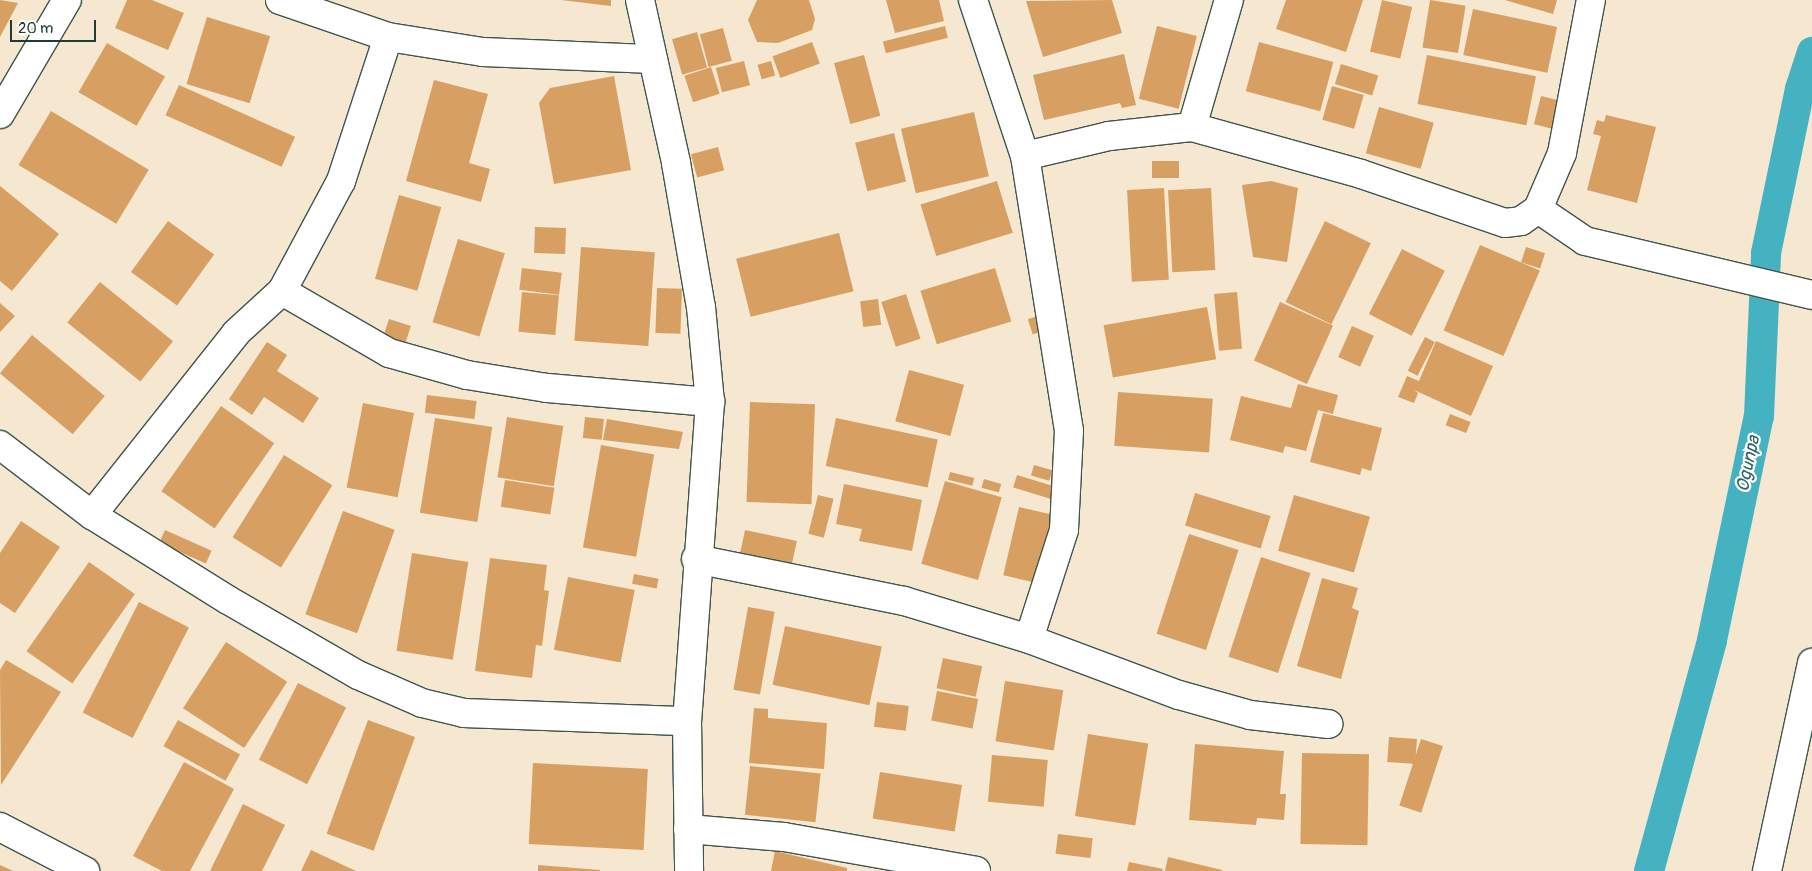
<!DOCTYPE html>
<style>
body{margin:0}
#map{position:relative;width:1812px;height:871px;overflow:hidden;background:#f5e7d0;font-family:Pangolin,sans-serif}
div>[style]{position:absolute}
.canal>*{height:30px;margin:-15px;padding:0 15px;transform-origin:15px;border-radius:15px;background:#45b2c1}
.building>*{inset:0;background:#d7a062;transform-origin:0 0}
.roads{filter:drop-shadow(1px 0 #3f564b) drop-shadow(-1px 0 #3f564b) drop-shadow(0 1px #3f564b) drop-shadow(0 -1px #3f564b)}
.street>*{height:28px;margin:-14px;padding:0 14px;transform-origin:14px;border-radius:14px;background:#fff}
span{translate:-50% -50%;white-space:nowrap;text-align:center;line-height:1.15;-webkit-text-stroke:4.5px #fff;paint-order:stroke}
.water-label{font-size:18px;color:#2c6665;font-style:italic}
.scale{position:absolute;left:10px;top:20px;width:86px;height:22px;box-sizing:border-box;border:2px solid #1f3d34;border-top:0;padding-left:6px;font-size:15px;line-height:18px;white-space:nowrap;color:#1f3d34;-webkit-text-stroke:4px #fff;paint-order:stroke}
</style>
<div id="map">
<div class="canal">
<i style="left:1649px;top:871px;width:239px;rotate:-74.7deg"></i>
<i style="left:1712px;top:640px;width:229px;rotate:-78.2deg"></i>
<i style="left:1759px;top:416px;width:163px;rotate:-87.5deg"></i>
<i style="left:1766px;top:253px;width:167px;rotate:-78.3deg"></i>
<i style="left:1800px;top:89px;width:39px;rotate:-72deg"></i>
</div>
<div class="building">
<i style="clip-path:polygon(0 0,18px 3px,0 37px)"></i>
<i style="clip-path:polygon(127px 0,152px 0,184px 13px,168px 50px,115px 28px)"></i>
<i style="clip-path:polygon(561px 0,611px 0,611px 6px)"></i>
<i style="clip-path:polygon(757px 0,809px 0,815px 19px,812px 30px,778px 43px,757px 42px,748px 20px)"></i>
<i style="clip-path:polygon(886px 0,939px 0,944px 21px,895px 33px)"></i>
<i style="clip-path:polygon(1112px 0,1122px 33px,1043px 57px,1026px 1px)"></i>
<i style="clip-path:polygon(1286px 0,1363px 0,1346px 52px,1276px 29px)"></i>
<i style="left:1382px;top:0;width:31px;height:53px;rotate:13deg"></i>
<i style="left:1430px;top:0;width:36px;height:48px;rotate:9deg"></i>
<i style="clip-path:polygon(1505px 0,1557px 0,1553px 14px)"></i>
<i style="left:1473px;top:9px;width:86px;height:47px;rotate:12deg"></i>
<i style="left:207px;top:17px;width:66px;height:70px;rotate:17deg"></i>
<i style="left:945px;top:26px;width:12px;height:64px;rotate:76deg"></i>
<i style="left:1157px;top:26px;width:41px;height:75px;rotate:14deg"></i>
<i style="left:723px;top:28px;width:34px;height:24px;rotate:75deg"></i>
<i style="left:697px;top:32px;width:37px;height:26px;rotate:74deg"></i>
<i style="left:812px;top:42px;width:23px;height:42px;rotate:70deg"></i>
<i style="left:1259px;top:42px;width:77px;height:51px;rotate:15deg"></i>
<i style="left:107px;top:43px;width:67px;height:57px;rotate:30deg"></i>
<i style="clip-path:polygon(1124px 54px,1136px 105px,1122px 108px,1120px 103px,1044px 120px,1033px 75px)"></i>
<i style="left:864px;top:55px;width:63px;height:31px;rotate:75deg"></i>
<i style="left:1427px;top:55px;width:111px;height:50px;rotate:11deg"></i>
<i style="left:744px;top:61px;width:25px;height:29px;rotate:76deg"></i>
<i style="left:771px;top:61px;width:15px;height:14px;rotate:74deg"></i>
<i style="left:1341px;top:64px;width:39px;height:21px;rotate:17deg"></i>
<i style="left:711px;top:67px;width:28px;height:28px;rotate:72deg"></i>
<i style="clip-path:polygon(614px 76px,631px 170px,554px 184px,539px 103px,550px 88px)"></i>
<i style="clip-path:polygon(434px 80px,488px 94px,469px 163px,490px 169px,481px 202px,406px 181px)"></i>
<i style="left:179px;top:85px;width:127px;height:33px;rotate:24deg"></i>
<i style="left:1332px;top:86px;width:33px;height:35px;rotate:16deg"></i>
<i style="left:1541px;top:96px;width:21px;height:29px;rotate:14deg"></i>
<i style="left:1379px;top:107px;width:57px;height:48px;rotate:16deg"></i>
<i style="left:51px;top:111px;width:114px;height:63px;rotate:31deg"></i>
<i style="left:974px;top:112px;width:66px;height:75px;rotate:77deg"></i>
<i style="clip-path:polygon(1606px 115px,1656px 127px,1637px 203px,1587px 190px,1601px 136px,1593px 134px,1597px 120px,1604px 122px)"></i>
<i style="left:894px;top:133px;width:50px;height:40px;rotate:76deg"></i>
<i style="left:718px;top:147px;width:24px;height:28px;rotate:75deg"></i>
<i style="left:1152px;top:161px;width:27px;height:17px"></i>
<i style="left:997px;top:181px;width:54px;height:80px;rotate:73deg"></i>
<i style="clip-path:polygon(1271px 181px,1298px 188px,1287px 262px,1253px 257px,1242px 185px)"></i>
<i style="clip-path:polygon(0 186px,59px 234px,12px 291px,0 281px)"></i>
<i style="left:1164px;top:188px;width:92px;height:37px;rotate:87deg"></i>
<i style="left:1211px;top:188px;width:82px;height:43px;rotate:87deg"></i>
<i style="left:399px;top:195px;width:44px;height:87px;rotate:16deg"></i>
<i style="left:168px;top:221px;width:57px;height:63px;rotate:36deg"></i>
<i style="left:1325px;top:221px;width:51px;height:90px;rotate:26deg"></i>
<i style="left:535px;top:227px;width:31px;height:26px;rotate:2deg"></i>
<i style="left:839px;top:233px;width:60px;height:106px;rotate:76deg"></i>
<i style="left:458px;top:239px;width:49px;height:87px;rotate:17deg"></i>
<i style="left:1480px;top:245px;width:65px;height:93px;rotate:23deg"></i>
<i style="left:581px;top:247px;width:74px;height:94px;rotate:4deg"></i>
<i style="left:1526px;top:247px;width:20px;height:16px;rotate:18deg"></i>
<i style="left:1402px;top:249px;width:48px;height:73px;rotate:27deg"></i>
<i style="left:522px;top:268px;width:40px;height:22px;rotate:7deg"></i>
<i style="left:995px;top:268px;width:56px;height:78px;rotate:73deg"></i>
<i style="left:100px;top:282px;width:94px;height:52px;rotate:39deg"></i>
<i style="left:657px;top:288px;width:25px;height:45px;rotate:2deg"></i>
<i style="left:522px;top:292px;width:37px;height:40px;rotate:5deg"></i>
<i style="left:1237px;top:292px;width:57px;height:23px;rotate:85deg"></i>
<i style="left:906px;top:294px;width:47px;height:26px;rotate:72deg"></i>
<i style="left:878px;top:299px;width:26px;height:18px;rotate:83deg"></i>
<i style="left:1280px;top:302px;width:58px;height:64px;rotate:24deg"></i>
<i style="clip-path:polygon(0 303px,15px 316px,0 332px)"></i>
<i style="left:1207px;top:307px;width:53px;height:105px;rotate:80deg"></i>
<i style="left:1044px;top:314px;width:16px;height:17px;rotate:72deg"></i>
<i style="left:389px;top:319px;width:23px;height:23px;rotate:18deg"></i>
<i style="left:1352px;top:326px;width:24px;height:34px;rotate:24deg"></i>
<i style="left:32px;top:335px;width:95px;height:50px;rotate:40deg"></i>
<i style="left:1425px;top:337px;width:11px;height:38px;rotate:27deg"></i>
<i style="clip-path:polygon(1436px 341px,1493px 366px,1471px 416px,1414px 390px,1418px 393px,1414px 403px,1398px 397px,1407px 376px,1419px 381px)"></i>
<i style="clip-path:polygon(267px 342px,287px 355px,277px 371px,319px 398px,303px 423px,264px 397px,252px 415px,229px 399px)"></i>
<i style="left:909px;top:370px;width:57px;height:53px;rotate:15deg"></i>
<i style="clip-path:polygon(1298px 384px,1338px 395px,1333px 414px,1318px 410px,1306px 451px,1285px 446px,1283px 453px,1230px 440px,1241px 396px,1291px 408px)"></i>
<i style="left:1118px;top:392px;width:95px;height:54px;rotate:4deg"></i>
<i style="left:427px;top:395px;width:50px;height:18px;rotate:7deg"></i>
<i style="left:750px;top:402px;width:65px;height:100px;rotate:2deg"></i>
<i style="left:363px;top:403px;width:52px;height:86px;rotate:11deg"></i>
<i style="left:221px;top:406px;width:65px;height:104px;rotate:35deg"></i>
<i style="clip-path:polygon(1323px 413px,1382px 428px,1371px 471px,1362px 468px,1360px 475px,1310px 462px)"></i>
<i style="left:1450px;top:414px;width:22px;height:12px;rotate:21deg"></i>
<i style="left:507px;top:417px;width:57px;height:61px;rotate:9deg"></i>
<i style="left:585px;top:417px;width:19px;height:21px;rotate:6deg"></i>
<i style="left:435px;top:418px;width:58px;height:96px;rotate:9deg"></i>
<i style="left:836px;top:418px;width:104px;height:49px;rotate:12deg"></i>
<i style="clip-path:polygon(607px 419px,683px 432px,679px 449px,603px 440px)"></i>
<i style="left:601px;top:445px;width:54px;height:104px;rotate:10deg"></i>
<i style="left:284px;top:455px;width:57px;height:97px;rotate:32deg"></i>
<i style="left:1034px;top:465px;width:19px;height:11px;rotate:16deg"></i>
<i style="left:950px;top:472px;width:25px;height:8px;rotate:14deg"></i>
<i style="left:1017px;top:475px;width:49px;height:13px;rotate:17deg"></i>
<i style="left:984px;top:479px;width:18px;height:9px;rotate:16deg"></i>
<i style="left:505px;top:480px;width:50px;height:27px;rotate:9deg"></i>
<i style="left:945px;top:481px;width:59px;height:86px;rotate:16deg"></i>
<i style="clip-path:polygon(844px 484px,922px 500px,912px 551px,859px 541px,862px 529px,836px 524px)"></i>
<i style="left:1195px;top:493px;width:79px;height:34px;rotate:17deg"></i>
<i style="left:818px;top:495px;width:16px;height:40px;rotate:14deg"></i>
<i style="left:1294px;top:495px;width:79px;height:58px;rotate:16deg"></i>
<i style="left:1019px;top:507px;width:40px;height:70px;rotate:13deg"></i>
<i style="left:343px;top:511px;width:55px;height:110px;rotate:20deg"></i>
<i style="clip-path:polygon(21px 521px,60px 547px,15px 613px,0 603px,0 553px)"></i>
<i style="left:165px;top:530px;width:51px;height:14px;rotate:24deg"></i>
<i style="left:745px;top:530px;width:53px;height:31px;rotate:12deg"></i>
<i style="left:1189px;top:534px;width:52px;height:105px;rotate:18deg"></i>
<i style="left:412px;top:553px;width:57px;height:99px;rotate:9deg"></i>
<i style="left:1261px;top:557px;width:52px;height:105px;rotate:18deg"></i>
<i style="clip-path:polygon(490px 558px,547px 565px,544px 590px,549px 591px,542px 646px,536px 645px,532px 678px,475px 671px)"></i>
<i style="left:89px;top:562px;width:56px;height:109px;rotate:35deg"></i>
<i style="left:634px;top:574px;width:25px;height:10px;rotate:11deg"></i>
<i style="left:568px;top:577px;width:68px;height:74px;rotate:11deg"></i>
<i style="clip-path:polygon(1322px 578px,1358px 588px,1352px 608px,1359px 611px,1341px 679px,1297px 666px)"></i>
<i style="left:139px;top:602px;width:56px;height:124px;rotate:27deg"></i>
<i style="left:748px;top:607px;width:27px;height:84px;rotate:10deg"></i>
<i style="left:785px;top:626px;width:99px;height:60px;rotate:12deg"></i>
<i style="left:226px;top:642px;width:73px;height:79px;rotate:33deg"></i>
<i style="left:943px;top:658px;width:40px;height:31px;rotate:12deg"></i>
<i style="clip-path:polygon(6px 660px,61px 692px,1px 785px,0 670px)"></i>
<i style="left:1005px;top:681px;width:59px;height:61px;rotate:9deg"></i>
<i style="left:298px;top:683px;width:54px;height:86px;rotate:27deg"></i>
<i style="left:937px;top:691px;width:42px;height:30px;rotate:11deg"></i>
<i style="left:877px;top:702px;width:32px;height:25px;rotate:7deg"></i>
<i style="clip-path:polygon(754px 708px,768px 709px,768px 718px,827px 723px,824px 769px,749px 763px)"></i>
<i style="left:178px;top:720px;width:71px;height:30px;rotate:29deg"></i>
<i style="left:368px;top:720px;width:50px;height:121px;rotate:20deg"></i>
<i style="left:1088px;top:734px;width:61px;height:83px;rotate:9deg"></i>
<i style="left:1389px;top:737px;width:28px;height:25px;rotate:4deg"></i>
<i style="left:1421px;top:739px;width:23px;height:70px;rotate:18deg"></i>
<i style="clip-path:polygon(1195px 744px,1284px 751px,1280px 794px,1286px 794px,1284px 820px,1257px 818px,1256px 825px,1189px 820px)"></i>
<i style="left:1302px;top:753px;width:67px;height:91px;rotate:1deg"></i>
<i style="left:992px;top:755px;width:56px;height:47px;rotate:5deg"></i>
<i style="clip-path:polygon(184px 762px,234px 789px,190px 871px,162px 871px,133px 856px)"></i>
<i style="left:533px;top:763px;width:115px;height:81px;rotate:3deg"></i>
<i style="left:750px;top:766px;width:71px;height:49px;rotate:6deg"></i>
<i style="left:880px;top:772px;width:83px;height:47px;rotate:9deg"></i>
<i style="clip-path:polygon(243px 804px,285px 825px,262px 871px,210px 871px)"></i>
<i style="left:1058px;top:834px;width:35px;height:20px;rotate:7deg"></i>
<i style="clip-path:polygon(311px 850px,356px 871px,301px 871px)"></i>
<i style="clip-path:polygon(775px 851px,847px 868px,847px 871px,771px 871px)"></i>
<i style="clip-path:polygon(1168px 857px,1222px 870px,1222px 871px,1165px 871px)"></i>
<i style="clip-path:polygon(1129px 862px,1163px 869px,1162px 871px,1127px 871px)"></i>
<i style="clip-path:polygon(0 865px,13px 871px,0 871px)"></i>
<i style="clip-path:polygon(538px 865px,600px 870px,600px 871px,538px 871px)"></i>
</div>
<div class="roads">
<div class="street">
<i style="left:280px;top:0;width:114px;rotate:18.9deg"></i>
<i style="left:388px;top:37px;width:96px;rotate:9deg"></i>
<i style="left:483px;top:52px;width:170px;rotate:2.4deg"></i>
<i style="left:640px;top:0;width:167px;rotate:77.5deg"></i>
<i style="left:676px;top:163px;width:146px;rotate:80.2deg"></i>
<i style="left:701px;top:307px;width:95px;rotate:84.6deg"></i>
<i style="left:710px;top:402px;width:320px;rotate:94.1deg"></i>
<i style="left:687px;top:721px;width:150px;rotate:89.2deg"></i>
<i style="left:973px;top:0;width:164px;rotate:71.6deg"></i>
<i style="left:1025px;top:156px;width:278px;rotate:80.9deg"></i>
<i style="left:1069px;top:431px;width:99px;rotate:92.9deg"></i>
<i style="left:1064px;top:530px;width:114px;rotate:107.8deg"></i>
<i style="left:0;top:114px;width:132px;rotate:-59.6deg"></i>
<i style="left:1192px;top:127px;width:132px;rotate:-73.8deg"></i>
<i style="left:1025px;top:156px;width:86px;rotate:-13.4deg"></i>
<i style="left:1109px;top:136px;width:83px;rotate:-6.2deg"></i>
<i style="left:1192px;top:127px;width:175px;rotate:15.5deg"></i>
<i style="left:1361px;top:174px;width:152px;rotate:18.8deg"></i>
<i style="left:1505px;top:223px;width:16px;rotate:-7deg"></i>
<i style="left:1521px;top:221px;width:21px;rotate:-35deg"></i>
<i style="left:1538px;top:209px;width:61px;rotate:-66.8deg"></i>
<i style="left:1562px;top:153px;width:156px;rotate:-79.3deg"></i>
<i style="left:1538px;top:209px;width:57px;rotate:34.2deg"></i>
<i style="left:1585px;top:241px;width:233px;rotate:13.4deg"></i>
<i style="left:282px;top:291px;width:124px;rotate:30.1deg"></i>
<i style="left:389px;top:353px;width:81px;rotate:15.8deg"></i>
<i style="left:467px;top:375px;width:81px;rotate:9.2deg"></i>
<i style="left:547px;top:388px;width:164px;rotate:4.9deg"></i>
<i style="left:0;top:445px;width:116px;rotate:37.3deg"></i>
<i style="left:92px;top:515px;width:160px;rotate:32deg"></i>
<i style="left:228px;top:600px;width:150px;rotate:30deg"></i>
<i style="left:358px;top:675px;width:70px;rotate:23.6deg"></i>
<i style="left:422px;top:703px;width:43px;rotate:13.4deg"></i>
<i style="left:464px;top:713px;width:223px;rotate:2.1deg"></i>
<i style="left:92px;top:515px;width:232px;rotate:-51.6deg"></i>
<i style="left:236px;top:333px;width:62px;rotate:-42.4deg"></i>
<i style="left:282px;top:291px;width:125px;rotate:-61.8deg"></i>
<i style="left:341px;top:181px;width:151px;rotate:-71.9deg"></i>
<i style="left:696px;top:559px;width:212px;rotate:11.4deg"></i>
<i style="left:904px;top:601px;width:131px;rotate:16.9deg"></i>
<i style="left:1029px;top:639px;width:160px;rotate:20.5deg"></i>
<i style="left:1179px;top:695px;width:74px;rotate:15.7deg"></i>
<i style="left:1250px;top:715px;width:79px;rotate:6.6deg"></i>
<i style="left:0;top:827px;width:96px;rotate:27.4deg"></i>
<i style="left:688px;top:829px;width:96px;rotate:4.8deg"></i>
<i style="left:784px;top:837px;width:195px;rotate:10deg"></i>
<i style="left:1767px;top:871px;width:213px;rotate:-77.8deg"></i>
</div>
</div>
<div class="water-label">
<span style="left:1749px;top:464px;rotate:-78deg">Ogunpa</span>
</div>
<div class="scale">20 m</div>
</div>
